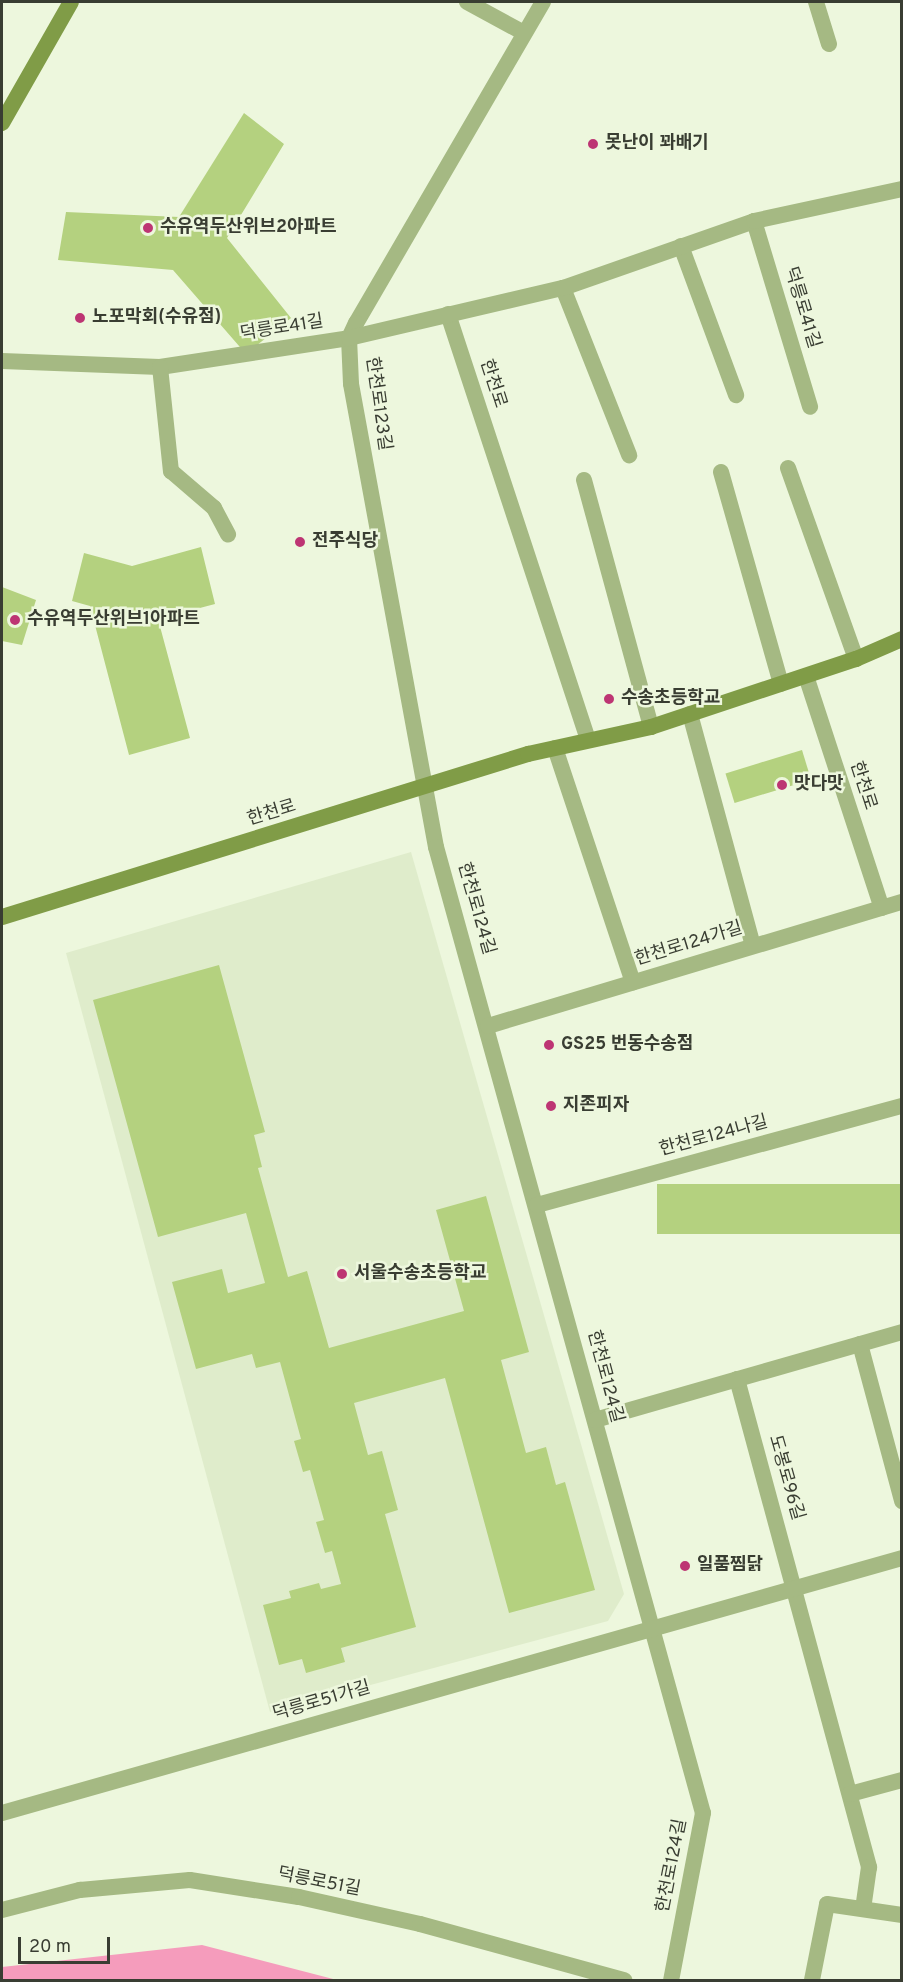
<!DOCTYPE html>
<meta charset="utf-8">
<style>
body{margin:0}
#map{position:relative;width:903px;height:1982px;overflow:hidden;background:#edf7dd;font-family:Overpass,"Noto Sans KR",sans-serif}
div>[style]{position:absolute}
.built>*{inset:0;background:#dfeccb}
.water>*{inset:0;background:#f59cbc}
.building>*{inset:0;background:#b4d17f;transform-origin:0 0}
.minor>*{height:16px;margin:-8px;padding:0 8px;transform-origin:8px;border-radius:8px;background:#a5b983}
.secondary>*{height:16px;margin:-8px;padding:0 8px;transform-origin:8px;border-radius:8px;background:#809c47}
.dots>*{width:16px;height:16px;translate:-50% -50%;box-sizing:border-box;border:3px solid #edf7dd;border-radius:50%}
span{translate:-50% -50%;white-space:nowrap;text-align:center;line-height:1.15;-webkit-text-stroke:5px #edf7dd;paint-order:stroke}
.poi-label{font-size:18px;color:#393d32;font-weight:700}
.left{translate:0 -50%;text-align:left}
.street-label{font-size:18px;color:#393d32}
.frame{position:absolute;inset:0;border:3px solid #393d32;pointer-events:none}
.scale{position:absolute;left:18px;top:1937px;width:92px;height:27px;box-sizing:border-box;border:3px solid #393d32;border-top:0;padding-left:8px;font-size:18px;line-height:21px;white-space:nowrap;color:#393d32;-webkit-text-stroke:4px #edf7dd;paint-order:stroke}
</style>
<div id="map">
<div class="built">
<i style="clip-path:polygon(411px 852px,624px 1594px,608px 1621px,270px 1712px,66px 953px)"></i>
</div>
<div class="water">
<i style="clip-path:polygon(202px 1945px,337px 1980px,2px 1980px,2px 1967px)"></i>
</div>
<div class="building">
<i style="clip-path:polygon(244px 113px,284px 144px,227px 238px,291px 318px,246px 354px,173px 270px,58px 260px,66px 212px,179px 217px)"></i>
<i style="clip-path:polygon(201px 547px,215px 604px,158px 619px,190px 738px,129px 755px,90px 606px,72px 601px,84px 553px,132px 566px)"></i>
<i style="clip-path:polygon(2px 587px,36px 600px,22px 645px,2px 641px)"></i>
<i style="left:802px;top:750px;width:31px;height:80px;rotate:73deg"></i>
<i style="clip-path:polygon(219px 965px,265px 1132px,254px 1135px,262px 1167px,258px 1168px,288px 1277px,307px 1271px,329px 1348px,464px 1311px,436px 1210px,486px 1196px,529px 1352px,501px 1360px,526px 1453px,546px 1447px,556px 1485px,565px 1482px,595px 1590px,509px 1613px,445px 1378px,354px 1403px,368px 1455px,382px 1451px,398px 1510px,385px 1514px,416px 1627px,341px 1648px,345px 1662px,306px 1673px,302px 1659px,279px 1665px,263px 1605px,291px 1598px,289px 1591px,319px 1583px,321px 1589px,341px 1584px,332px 1551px,325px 1553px,316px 1522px,324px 1520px,310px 1470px,303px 1472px,294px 1441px,301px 1439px,280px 1362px,256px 1368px,252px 1354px,196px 1369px,172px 1282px,222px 1269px,228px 1293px,265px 1283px,246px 1213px,158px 1237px,93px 1000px)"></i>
<i style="left:902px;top:1184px;width:50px;height:245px;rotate:90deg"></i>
</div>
<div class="minor">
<i style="left:467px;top:2px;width:65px;rotate:28.5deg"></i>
<i style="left:543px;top:2px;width:371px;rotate:120.2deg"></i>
<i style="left:356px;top:323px;width:17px;rotate:115deg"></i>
<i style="left:349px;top:338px;width:46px;rotate:87.5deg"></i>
<i style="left:351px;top:384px;width:471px;rotate:79.6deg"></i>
<i style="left:436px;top:847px;width:1002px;rotate:74.55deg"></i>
<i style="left:703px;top:1813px;width:170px;rotate:100.8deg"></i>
<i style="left:816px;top:2px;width:44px;rotate:72.8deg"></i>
<i style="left:754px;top:221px;width:194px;rotate:73.2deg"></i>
<i style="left:681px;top:246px;width:159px;rotate:69.7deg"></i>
<i style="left:563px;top:288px;width:180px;rotate:68.4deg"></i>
<i style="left:448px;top:314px;width:448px;rotate:71.8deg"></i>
<i style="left:2px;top:361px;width:158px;rotate:2.2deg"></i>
<i style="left:160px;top:367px;width:191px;rotate:-8.7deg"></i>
<i style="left:349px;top:338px;width:220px;rotate:-13.2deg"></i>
<i style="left:563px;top:288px;width:202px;rotate:-19.3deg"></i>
<i style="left:754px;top:221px;width:151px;rotate:-12.2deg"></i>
<i style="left:160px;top:367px;width:105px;rotate:84deg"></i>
<i style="left:171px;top:471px;width:57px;rotate:40.7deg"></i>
<i style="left:214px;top:508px;width:30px;rotate:62deg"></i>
<i style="left:788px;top:468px;width:203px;rotate:70.4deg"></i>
<i style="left:721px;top:472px;width:220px;rotate:74.2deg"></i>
<i style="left:584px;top:480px;width:256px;rotate:74.8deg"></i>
<i style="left:806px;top:676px;width:244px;rotate:71.9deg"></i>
<i style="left:690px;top:714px;width:240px;rotate:74.8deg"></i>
<i style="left:555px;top:748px;width:247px;rotate:71.6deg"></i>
<i style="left:488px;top:1026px;width:432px;rotate:-16.7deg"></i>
<i style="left:537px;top:1205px;width:378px;rotate:-15.2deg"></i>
<i style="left:860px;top:1344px;width:163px;rotate:75deg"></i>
<i style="left:737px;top:1379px;width:506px;rotate:74.86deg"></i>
<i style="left:869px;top:1867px;width:42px;rotate:98.1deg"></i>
<i style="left:595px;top:1420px;width:319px;rotate:-16deg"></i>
<i style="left:850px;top:1794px;width:54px;rotate:-15.1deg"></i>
<i style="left:2px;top:1813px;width:935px;rotate:-15.82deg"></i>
<i style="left:2px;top:1910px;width:81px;rotate:-14.4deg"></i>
<i style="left:80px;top:1890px;width:110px;rotate:-5.2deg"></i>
<i style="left:190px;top:1880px;width:110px;rotate:8.9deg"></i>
<i style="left:299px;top:1897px;width:124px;rotate:12.6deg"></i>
<i style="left:420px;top:1924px;width:212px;rotate:15.4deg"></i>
<i style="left:812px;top:1980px;width:77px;rotate:-78.8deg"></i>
<i style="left:827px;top:1904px;width:76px;rotate:8.3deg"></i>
</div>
<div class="secondary">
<i style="left:2px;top:123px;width:139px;rotate:-60.3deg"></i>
<i style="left:2px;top:917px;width:551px;rotate:-17.22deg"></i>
<i style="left:528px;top:754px;width:126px;rotate:-12.4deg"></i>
<i style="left:651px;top:727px;width:216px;rotate:-18.4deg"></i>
<i style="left:856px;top:659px;width:50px;rotate:-23.5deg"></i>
</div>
<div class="dots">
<i style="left:593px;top:144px;background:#bd3573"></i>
<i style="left:148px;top:228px;background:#bd3573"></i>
<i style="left:80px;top:318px;background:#bd3573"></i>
<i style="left:300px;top:542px;background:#bd3573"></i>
<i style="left:15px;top:620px;background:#bd3573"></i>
<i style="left:609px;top:699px;background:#bd3573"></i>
<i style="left:782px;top:785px;background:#bd3573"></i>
<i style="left:549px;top:1045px;background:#bd3573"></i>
<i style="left:551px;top:1106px;background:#bd3573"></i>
<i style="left:342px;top:1274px;background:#bd3573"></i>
<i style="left:685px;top:1566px;background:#bd3573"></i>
</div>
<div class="poi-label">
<span class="left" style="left:605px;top:144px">못난이 꽈배기</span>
<span class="left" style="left:160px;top:228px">수유역두산위브2아파트</span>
<span class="left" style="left:92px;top:318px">노포막회(수유점)</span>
<span class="left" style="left:312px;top:542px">전주식당</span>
<span class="left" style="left:27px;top:620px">수유역두산위브1아파트</span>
<span class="left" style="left:621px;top:699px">수송초등학교</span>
<span class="left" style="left:794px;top:785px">맛다맛</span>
<span class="left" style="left:561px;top:1045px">GS25 번동수송점</span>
<span class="left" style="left:563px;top:1106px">지존피자</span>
<span class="left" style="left:354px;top:1274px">서울수송초등학교</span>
<span class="left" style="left:697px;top:1566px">일품찜닭</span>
</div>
<div class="street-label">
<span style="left:801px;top:308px;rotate:73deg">덕릉로41길</span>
<span style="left:282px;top:329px;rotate:-9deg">덕릉로41길</span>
<span style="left:492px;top:384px;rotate:72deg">한천로</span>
<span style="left:377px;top:404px;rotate:82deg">한천로123길</span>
<span style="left:862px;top:786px;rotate:72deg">한천로</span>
<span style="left:272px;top:814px;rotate:-17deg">한천로</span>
<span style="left:475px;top:909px;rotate:74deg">한천로124길</span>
<span style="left:689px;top:945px;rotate:-17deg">한천로124가길</span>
<span style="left:714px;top:1137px;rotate:-15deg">한천로124나길</span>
<span style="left:604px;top:1377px;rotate:75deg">한천로124길</span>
<span style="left:785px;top:1478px;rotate:74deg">도봉로96길</span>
<span style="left:322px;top:1702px;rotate:-16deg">덕릉로51가길</span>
<span style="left:673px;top:1866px;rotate:-79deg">한천로124길</span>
<span style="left:319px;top:1883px;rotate:11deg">덕릉로51길</span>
</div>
<div class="frame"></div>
<div class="scale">20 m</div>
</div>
